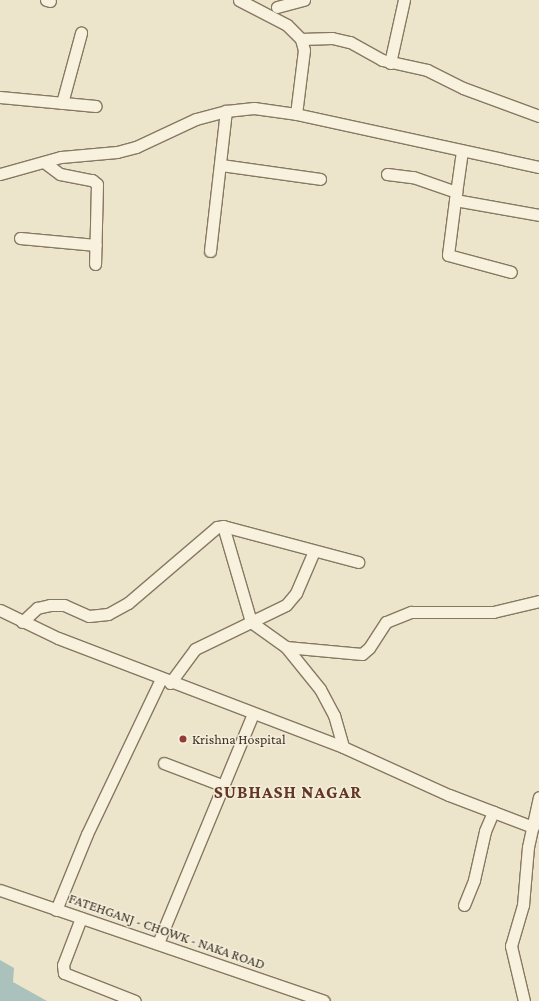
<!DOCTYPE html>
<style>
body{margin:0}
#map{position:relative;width:539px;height:1001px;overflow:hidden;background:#ece5cb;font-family:"Crimson Pro",serif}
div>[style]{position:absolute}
.water>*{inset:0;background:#abc1bc}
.roads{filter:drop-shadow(1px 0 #887861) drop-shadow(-1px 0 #887861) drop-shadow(0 1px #887861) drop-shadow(0 -1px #887861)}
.minor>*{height:11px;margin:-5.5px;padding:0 5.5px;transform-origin:5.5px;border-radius:5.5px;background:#f7f1de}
.dots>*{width:11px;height:11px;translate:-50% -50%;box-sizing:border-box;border:2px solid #f4eedb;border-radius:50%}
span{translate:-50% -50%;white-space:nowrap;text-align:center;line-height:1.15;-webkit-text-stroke:3px #f4eedb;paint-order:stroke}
.poi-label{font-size:14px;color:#3a3023}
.left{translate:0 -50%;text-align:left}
.street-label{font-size:14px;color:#3a3023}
.district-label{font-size:18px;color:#633725;font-weight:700;letter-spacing:1px}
</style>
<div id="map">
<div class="water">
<i style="clip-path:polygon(0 960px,14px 968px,13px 982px,47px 1001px,0 1001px)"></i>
</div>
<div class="roads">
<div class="minor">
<i style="left:46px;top:0;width:4px;rotate:14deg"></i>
<i style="left:239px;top:0;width:54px;rotate:27.5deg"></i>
<i style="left:287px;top:25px;width:20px;rotate:45deg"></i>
<i style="left:301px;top:39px;width:11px;rotate:75deg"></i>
<i style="left:304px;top:50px;width:64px;rotate:97.1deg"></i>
<i style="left:277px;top:7px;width:28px;rotate:-15deg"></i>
<i style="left:301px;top:39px;width:31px;rotate:-2deg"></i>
<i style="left:332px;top:38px;width:18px;rotate:13deg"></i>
<i style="left:350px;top:42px;width:37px;rotate:29deg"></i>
<i style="left:382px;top:60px;width:46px;rotate:12.5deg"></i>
<i style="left:427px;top:70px;width:40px;rotate:26.6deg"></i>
<i style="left:463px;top:88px;width:81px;rotate:20.2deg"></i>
<i style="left:390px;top:63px;width:65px;rotate:-77.5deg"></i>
<i style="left:0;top:97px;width:96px;rotate:5.4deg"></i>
<i style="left:62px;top:103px;width:73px;rotate:-74.8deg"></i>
<i style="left:462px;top:151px;width:49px;rotate:98.1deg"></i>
<i style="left:455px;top:200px;width:85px;rotate:10.1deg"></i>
<i style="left:44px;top:162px;width:20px;rotate:37deg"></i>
<i style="left:60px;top:174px;width:33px;rotate:11deg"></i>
<i style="left:92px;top:180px;width:6px;rotate:39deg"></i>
<i style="left:97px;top:184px;width:80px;rotate:91.4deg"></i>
<i style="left:221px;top:165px;width:100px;rotate:8deg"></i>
<i style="left:0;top:174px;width:63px;rotate:-15.6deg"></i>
<i style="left:61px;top:157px;width:56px;rotate:-5.1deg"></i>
<i style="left:117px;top:152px;width:20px;rotate:-15deg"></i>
<i style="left:136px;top:147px;width:66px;rotate:-25deg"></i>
<i style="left:196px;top:119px;width:31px;rotate:-15deg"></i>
<i style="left:226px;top:111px;width:28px;rotate:-6deg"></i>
<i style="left:254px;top:108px;width:42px;rotate:8.1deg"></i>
<i style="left:296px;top:114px;width:249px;rotate:12.3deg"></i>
<i style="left:387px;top:174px;width:26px;rotate:7deg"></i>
<i style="left:413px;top:177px;width:46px;rotate:19.2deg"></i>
<i style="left:455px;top:200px;width:55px;rotate:97.3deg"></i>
<i style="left:448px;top:255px;width:65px;rotate:15.1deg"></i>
<i style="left:20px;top:238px;width:76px;rotate:5.3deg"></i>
<i style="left:210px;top:251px;width:141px;rotate:-83.5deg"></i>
<i style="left:223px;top:526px;width:100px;rotate:73.7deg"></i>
<i style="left:251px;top:622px;width:43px;rotate:35.5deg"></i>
<i style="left:286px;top:647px;width:54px;rotate:51deg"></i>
<i style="left:320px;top:689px;width:30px;rotate:62deg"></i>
<i style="left:334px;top:715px;width:33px;rotate:74deg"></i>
<i style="left:0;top:610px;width:64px;rotate:25.8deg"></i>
<i style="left:58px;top:638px;width:305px;rotate:20.9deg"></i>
<i style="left:343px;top:747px;width:116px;rotate:24.4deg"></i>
<i style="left:449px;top:795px;width:90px;rotate:20.9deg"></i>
<i style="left:22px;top:622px;width:21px;rotate:-43deg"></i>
<i style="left:37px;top:608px;width:13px;rotate:-13deg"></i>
<i style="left:50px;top:605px;width:14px"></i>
<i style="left:64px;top:605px;width:27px;rotate:24deg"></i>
<i style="left:89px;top:616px;width:19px;rotate:-6deg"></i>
<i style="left:108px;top:614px;width:23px;rotate:-29deg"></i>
<i style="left:128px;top:603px;width:117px;rotate:-40.5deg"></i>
<i style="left:217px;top:527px;width:6px;rotate:-9deg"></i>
<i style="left:223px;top:526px;width:140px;rotate:14.9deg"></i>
<i style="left:286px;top:647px;width:76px;rotate:5.3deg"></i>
<i style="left:362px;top:654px;width:9px;rotate:-41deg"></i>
<i style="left:369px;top:648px;width:31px;rotate:-57deg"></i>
<i style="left:386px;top:622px;width:27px;rotate:-22deg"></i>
<i style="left:411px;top:612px;width:82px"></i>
<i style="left:493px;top:612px;width:47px;rotate:-13.4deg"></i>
<i style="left:170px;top:683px;width:42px;rotate:-53.7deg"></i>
<i style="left:195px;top:649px;width:101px;rotate:-25.8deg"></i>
<i style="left:286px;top:605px;width:16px;rotate:-50deg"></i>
<i style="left:296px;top:593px;width:46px;rotate:-66.8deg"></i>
<i style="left:164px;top:763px;width:64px;rotate:21deg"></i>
<i style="left:0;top:890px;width:342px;rotate:18.9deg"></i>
<i style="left:464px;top:905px;width:27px;rotate:-68deg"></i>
<i style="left:474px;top:880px;width:50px;rotate:-77.3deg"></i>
<i style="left:485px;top:831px;width:21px;rotate:-67deg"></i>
<i style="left:56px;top:910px;width:82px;rotate:-67.8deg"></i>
<i style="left:87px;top:834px;width:172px;rotate:-64.5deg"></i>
<i style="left:81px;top:918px;width:50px;rotate:111deg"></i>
<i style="left:63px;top:965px;width:8px;rotate:83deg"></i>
<i style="left:64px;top:973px;width:76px;rotate:21.5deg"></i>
<i style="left:158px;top:943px;width:248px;rotate:-67.5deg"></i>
<i style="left:524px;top:1001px;width:57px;rotate:-103.3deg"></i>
<i style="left:511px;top:946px;width:43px;rotate:-73.7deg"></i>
<i style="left:523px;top:905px;width:58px;rotate:-85.1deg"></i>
<i style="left:528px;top:847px;width:51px;rotate:-77.6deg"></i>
</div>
</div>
<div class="dots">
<i style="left:183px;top:739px;background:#923b35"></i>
</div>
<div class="poi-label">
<span class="left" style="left:192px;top:739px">Krishna Hospital</span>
</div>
<div class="street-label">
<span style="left:167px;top:931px;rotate:19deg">FATEHGANJ - CHOWK - NAKA ROAD</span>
</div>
<div class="district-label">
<span style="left:288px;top:792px">SUBHASH NAGAR</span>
</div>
</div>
